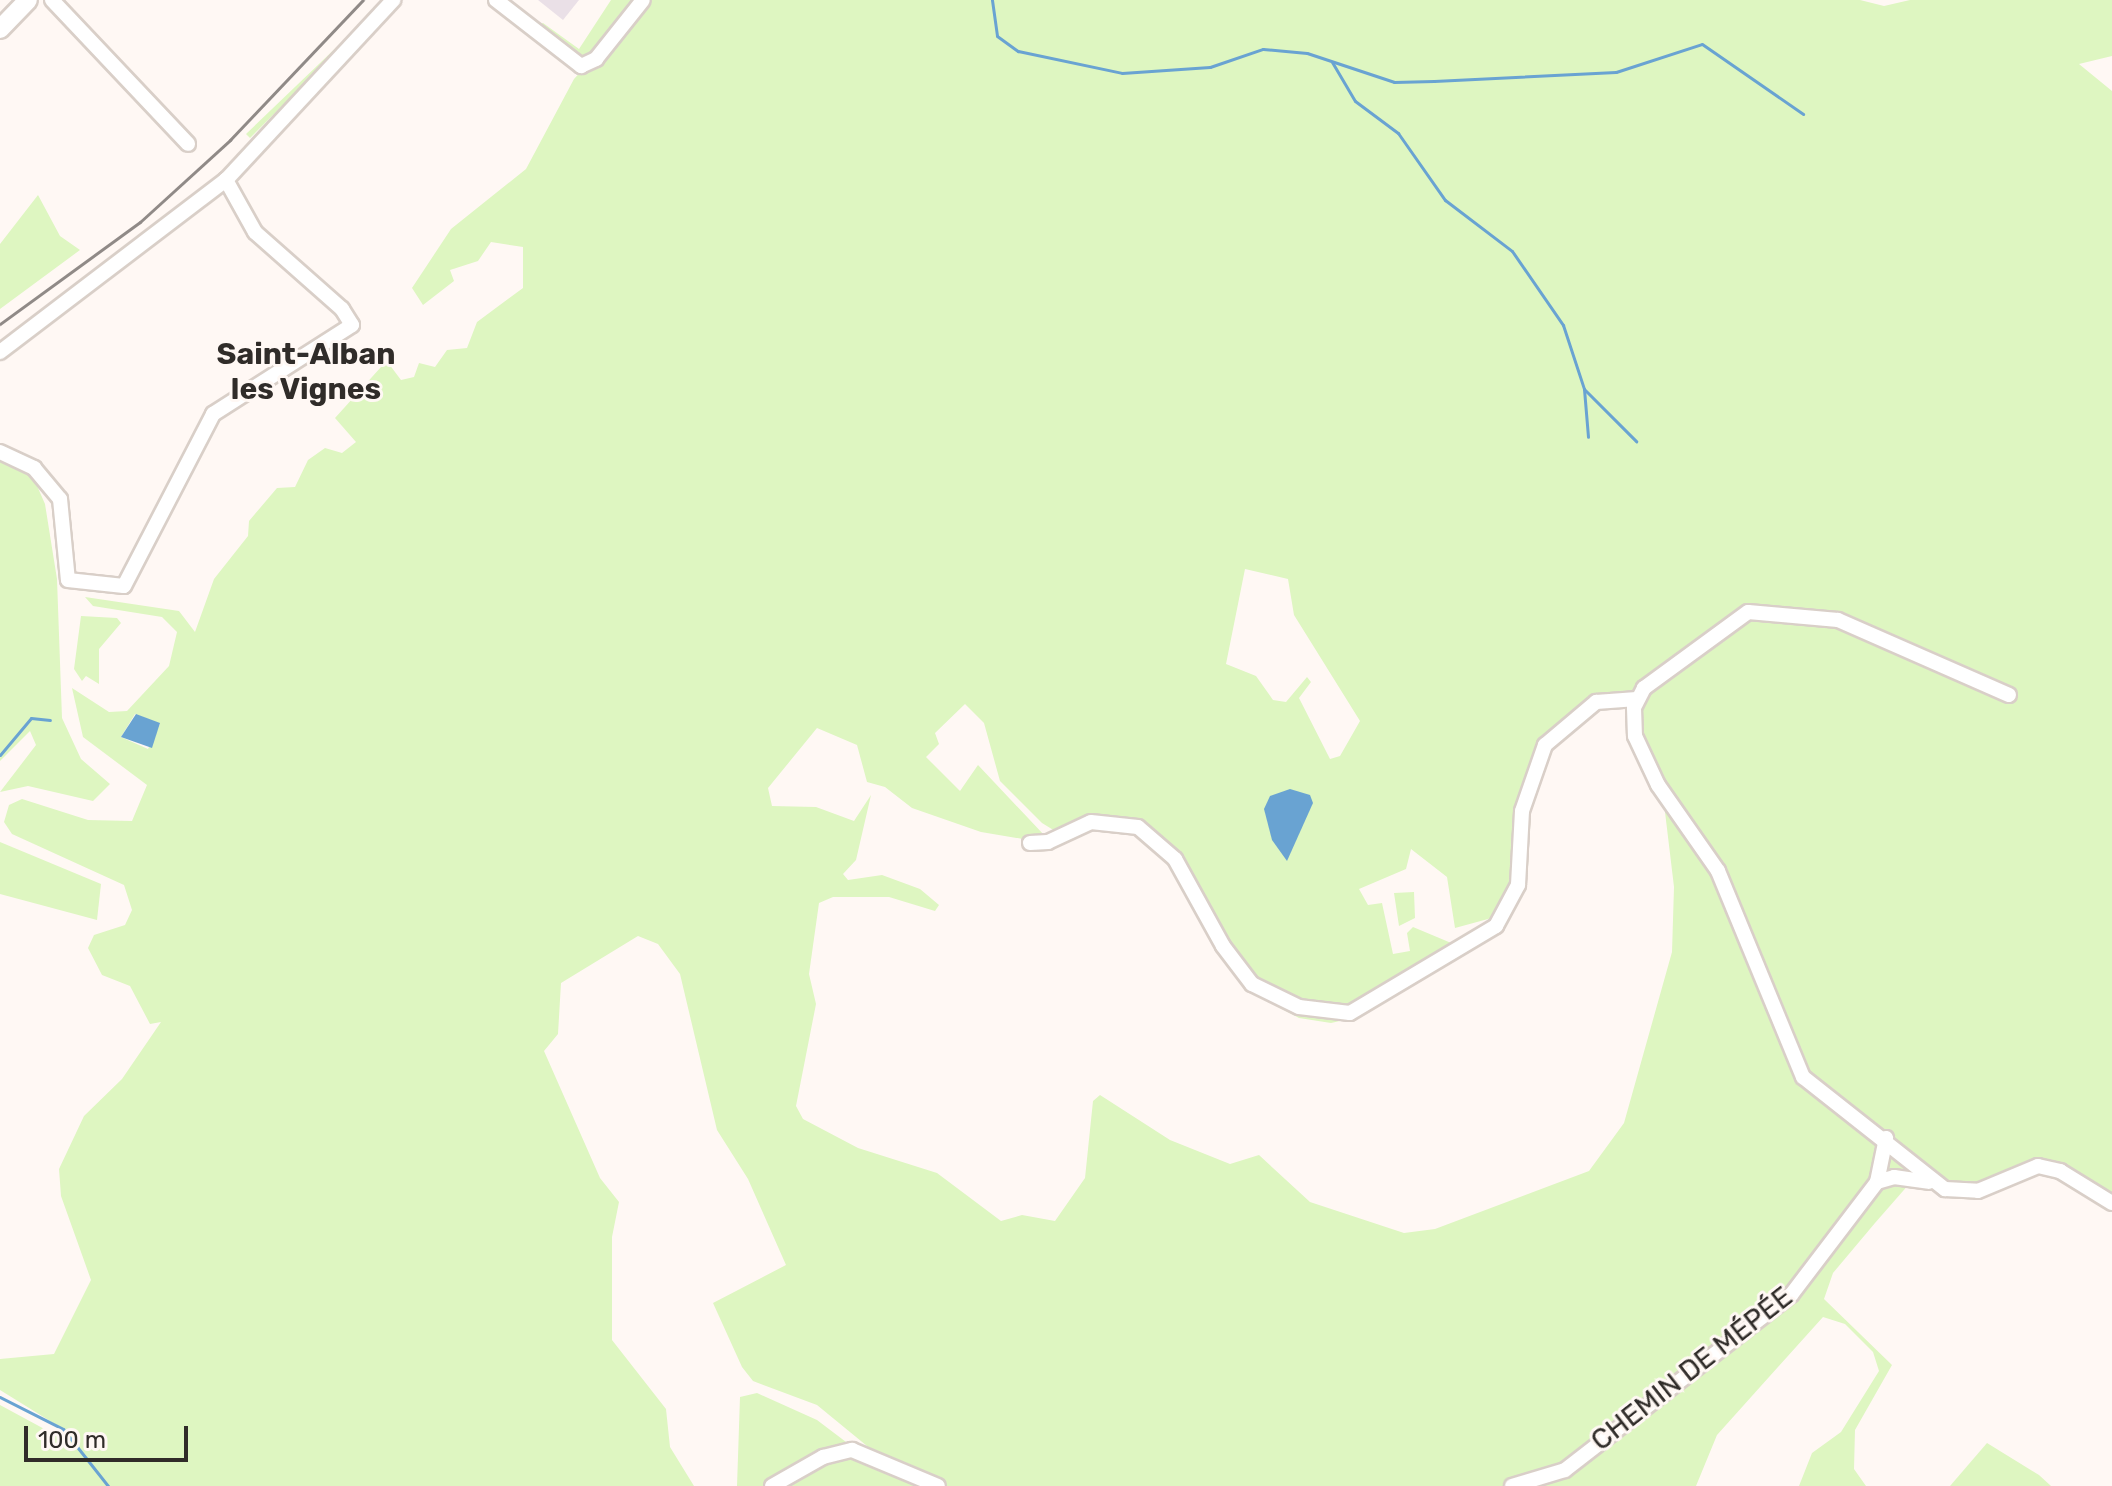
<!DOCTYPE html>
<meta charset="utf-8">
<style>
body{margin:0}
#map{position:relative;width:2112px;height:1486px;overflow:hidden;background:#fff8f4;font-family:Rubik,sans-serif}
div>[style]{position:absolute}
.green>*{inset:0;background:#def6c1}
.water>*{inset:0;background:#69a3d2}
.stream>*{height:3px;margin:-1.5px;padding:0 1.5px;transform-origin:1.5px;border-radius:1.5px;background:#69a3d2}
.building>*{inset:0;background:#eae0e7}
.roads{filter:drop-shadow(2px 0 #d9cfc8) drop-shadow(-2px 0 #d9cfc8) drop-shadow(0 2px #d9cfc8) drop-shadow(0 -2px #d9cfc8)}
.minor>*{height:14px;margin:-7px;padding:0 7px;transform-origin:7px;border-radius:7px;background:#fff}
.major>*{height:18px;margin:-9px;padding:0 9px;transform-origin:9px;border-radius:9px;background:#fff}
.rail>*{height:3px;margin:-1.5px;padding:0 1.5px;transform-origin:1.5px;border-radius:1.5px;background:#908a87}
span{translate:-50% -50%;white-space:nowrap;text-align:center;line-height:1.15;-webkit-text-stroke:6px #fff8f4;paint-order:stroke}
.street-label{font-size:28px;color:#302c29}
.neighbourhood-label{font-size:30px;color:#302c29;font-weight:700}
.scale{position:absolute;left:24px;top:1426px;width:164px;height:36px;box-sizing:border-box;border:4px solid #302c29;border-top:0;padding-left:10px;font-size:24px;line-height:28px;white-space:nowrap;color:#302c29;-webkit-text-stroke:6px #fff8f4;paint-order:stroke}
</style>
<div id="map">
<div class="green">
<i style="clip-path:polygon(611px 0,639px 0,584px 62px,536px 26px,543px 23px,579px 49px)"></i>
<i style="clip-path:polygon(evenodd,647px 0,1860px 0,1884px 6px,1910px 0,2112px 0,2112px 56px,2079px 64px,2112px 91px,2112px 1200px,2037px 1162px,2025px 1162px,1972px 1187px,1910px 1183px,1875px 1223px,1833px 1273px,1824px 1299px,1892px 1365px,1855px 1430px,1854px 1469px,1866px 1486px,1799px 1486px,1812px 1453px,1841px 1432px,1879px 1371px,1873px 1352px,1845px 1324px,1823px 1317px,1717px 1435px,1696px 1486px,943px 1486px,878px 1455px,817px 1405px,753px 1381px,742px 1367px,713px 1303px,786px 1265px,748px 1179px,717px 1130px,680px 974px,658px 944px,638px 936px,561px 983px,558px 1034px,544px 1051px,600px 1178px,619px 1202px,612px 1237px,612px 1340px,666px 1409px,670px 1447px,694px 1486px,0 1486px,0 1405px,61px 1438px,71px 1434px,0 1390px,0 1359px,54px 1354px,91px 1280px,61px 1196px,59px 1169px,84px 1116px,122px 1079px,161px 1022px,150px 1024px,130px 986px,102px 975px,88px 948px,94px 935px,125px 925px,132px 910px,124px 885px,12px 834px,4px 822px,9px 805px,22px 799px,88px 820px,132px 821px,147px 785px,83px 737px,72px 688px,109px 712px,127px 711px,169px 666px,177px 632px,162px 617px,93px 606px,85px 597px,179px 611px,195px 632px,214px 579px,248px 536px,249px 521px,277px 488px,295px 487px,308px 460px,325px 448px,342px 453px,356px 442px,335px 418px,381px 367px,389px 364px,401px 380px,414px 377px,419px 363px,435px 367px,447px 350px,467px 348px,477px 322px,523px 288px,523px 247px,491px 242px,478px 261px,450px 270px,454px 281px,423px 305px,412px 288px,451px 229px,526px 169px,574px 79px,647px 0,1245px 569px,1288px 579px,1294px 615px,1360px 721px,1340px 756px,1330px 759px,1299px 698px,1311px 682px,1307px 677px,1286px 702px,1273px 700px,1256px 676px,1226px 664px,1245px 569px,647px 0,1666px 663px,1639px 717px,1642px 746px,1662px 787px,1674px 887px,1672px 952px,1624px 1123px,1589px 1171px,1435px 1229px,1404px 1233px,1310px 1202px,1259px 1155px,1230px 1164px,1170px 1140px,1100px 1095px,1093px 1101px,1085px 1178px,1055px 1221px,1022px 1215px,1001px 1221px,937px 1173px,858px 1148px,803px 1119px,796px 1106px,816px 1004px,809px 974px,819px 903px,833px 897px,889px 897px,935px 911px,939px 905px,920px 889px,882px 875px,848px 880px,843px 874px,856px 860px,871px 795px,854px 821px,816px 807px,772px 806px,768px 788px,817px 728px,857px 745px,867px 782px,885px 787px,912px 808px,981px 832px,1029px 840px,1045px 836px,978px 765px,960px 791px,926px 757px,939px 744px,935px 733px,965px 704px,984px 723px,1000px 781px,1042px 823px,1055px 831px,1112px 815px,1147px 825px,1173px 848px,1245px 973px,1268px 989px,1263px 999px,1299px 1018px,1331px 1023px,1353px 1018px,1456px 945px,1413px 927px,1407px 933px,1410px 951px,1393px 954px,1382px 903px,1368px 905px,1359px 889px,1406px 869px,1411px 849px,1447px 877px,1455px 928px,1499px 916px,1516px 870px,1521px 788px,1541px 744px,1571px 711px,1604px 693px,1635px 695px,1666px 663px,647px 0,135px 714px,160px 724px,148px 749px,121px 737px,135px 714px)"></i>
<i style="clip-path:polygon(344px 40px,301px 96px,296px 92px,250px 138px,246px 134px)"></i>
<i style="clip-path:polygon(38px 195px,60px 236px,80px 250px,0 309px,0 244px)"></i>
<i style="clip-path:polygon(0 460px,31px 472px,45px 504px,57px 579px,62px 718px,81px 759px,110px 784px,93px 801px,28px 786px,0 792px,36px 745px,30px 731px,0 761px)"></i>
<i style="clip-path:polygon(81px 616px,117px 618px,121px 623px,99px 649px,99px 684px,86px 676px,82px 681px,74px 669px)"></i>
<i style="clip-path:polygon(0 842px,101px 884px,97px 920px,0 894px)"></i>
<i style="clip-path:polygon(1414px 892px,1415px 918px,1399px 926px,1394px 893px)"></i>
<i style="clip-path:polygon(757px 1393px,817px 1420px,850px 1445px,795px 1466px,765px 1486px,737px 1486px,740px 1397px)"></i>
<i style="clip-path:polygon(1987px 1443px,2039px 1475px,2051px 1486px,1950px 1486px)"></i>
<i style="clip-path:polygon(850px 1455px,916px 1486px,777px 1486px,818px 1462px)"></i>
</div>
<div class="water">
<i style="clip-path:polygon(136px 714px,160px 723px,152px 748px,121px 737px)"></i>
<i style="clip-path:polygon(1290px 789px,1310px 795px,1313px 803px,1287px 861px,1272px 840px,1264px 809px,1270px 796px)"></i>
</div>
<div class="stream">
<i style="left:992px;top:0;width:36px;rotate:82deg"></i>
<i style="left:997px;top:36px;width:26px;rotate:36deg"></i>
<i style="left:1018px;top:51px;width:106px;rotate:11.9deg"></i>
<i style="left:1122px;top:73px;width:88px;rotate:-3.9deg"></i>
<i style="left:1210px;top:67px;width:56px;rotate:-18.8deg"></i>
<i style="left:1263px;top:49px;width:44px;rotate:5.2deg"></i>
<i style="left:1307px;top:53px;width:92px;rotate:18.4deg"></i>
<i style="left:1394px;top:82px;width:40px;rotate:-1.4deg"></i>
<i style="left:1434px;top:81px;width:182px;rotate:-2.8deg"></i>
<i style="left:1616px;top:72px;width:90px;rotate:-18deg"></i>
<i style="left:1702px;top:44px;width:123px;rotate:34.7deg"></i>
<i style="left:1332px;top:62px;width:45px;rotate:59.5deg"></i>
<i style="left:1355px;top:101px;width:54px;rotate:36.7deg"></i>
<i style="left:1398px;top:133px;width:82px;rotate:55deg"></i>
<i style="left:1445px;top:200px;width:84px;rotate:37.3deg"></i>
<i style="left:1512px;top:251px;width:90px;rotate:55.4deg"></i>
<i style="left:1563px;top:325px;width:67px;rotate:71.8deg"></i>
<i style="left:1584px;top:389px;width:74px;rotate:45deg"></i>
<i style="left:1584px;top:389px;width:48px;rotate:85.2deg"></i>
<i style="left:0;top:755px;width:48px;rotate:-50deg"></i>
<i style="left:31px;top:718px;width:19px;rotate:6deg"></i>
<i style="left:0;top:1397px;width:71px;rotate:26.9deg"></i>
<i style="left:63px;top:1429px;width:73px;rotate:51.7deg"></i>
</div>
<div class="building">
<i style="clip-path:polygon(538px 0,579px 0,563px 20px)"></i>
</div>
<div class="roads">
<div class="minor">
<i style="left:52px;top:0;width:198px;rotate:46.6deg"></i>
<i style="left:496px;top:0;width:108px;rotate:37.8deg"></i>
<i style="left:581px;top:66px;width:17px;rotate:-25deg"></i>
<i style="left:596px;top:59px;width:75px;rotate:-51.5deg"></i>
<i style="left:0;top:352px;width:284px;rotate:-37.3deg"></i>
<i style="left:226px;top:180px;width:246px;rotate:-47.1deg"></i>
<i style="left:0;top:452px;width:38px;rotate:25deg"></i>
<i style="left:34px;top:468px;width:40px;rotate:50deg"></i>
<i style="left:60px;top:499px;width:81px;rotate:84.4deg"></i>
<i style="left:68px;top:580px;width:56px;rotate:6.1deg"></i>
<i style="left:124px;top:586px;width:194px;rotate:-62.6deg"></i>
<i style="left:213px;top:414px;width:165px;rotate:-32.6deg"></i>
<i style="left:352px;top:325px;width:19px;rotate:-122deg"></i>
<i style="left:342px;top:309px;width:116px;rotate:-138.5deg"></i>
<i style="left:255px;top:232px;width:60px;rotate:-119.1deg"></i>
<i style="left:2009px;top:695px;width:187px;rotate:-156.3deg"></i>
<i style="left:1838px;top:620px;width:90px;rotate:-174.9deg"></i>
<i style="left:1748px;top:612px;width:129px;rotate:143.8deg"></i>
<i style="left:1644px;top:688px;width:22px;rotate:117deg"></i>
<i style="left:1634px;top:708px;width:28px;rotate:88deg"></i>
<i style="left:1635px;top:736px;width:54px;rotate:64.9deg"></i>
<i style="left:1658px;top:785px;width:105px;rotate:55.1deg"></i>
<i style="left:1718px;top:871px;width:223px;rotate:67.6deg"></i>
<i style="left:1803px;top:1077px;width:181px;rotate:38.3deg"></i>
<i style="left:1945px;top:1189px;width:33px;rotate:3deg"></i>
<i style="left:1978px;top:1191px;width:65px;rotate:-22.6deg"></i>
<i style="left:2038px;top:1166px;width:23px;rotate:13deg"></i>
<i style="left:2060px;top:1171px;width:61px;rotate:31.6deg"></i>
<i style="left:1030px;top:843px;width:18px;rotate:-3deg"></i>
<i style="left:1048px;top:842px;width:47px;rotate:-24.9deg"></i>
<i style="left:1091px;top:822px;width:47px;rotate:6.1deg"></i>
<i style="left:1138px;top:827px;width:49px;rotate:40.9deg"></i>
<i style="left:1175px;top:859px;width:99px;rotate:61.1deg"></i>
<i style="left:1223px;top:946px;width:48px;rotate:52.7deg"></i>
<i style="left:1252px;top:984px;width:52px;rotate:26.1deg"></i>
<i style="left:1299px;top:1007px;width:51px;rotate:6.7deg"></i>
<i style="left:1350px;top:1013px;width:170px;rotate:-30.8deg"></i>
<i style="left:1496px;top:926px;width:47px;rotate:-61.8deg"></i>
<i style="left:1518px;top:885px;width:74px;rotate:-86.9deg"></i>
<i style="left:1522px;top:811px;width:70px;rotate:-70.8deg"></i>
<i style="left:1545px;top:745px;width:67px;rotate:-40.1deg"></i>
<i style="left:1596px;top:702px;width:41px;rotate:-4.2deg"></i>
<i style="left:1877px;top:1182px;width:45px;rotate:-78.4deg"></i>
<i style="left:772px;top:1486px;width:59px;rotate:-29.6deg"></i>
<i style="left:823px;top:1457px;width:30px;rotate:-14deg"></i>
<i style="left:852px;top:1450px;width:93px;rotate:22.7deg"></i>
<i style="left:1512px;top:1486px;width:55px;rotate:-16.8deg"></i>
<i style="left:1565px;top:1470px;width:286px;rotate:-37.8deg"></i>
<i style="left:1791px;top:1295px;width:142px;rotate:-52.7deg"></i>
<i style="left:1877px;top:1182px;width:18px;rotate:-16deg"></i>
<i style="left:1894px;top:1177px;width:35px;rotate:8deg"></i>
</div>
<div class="major">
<i style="left:0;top:29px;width:40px;rotate:-46deg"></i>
</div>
</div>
<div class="rail">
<i style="left:0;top:324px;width:173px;rotate:-36.1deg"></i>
<i style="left:140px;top:222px;width:122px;rotate:-42.3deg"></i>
<i style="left:230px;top:140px;width:193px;rotate:-46.5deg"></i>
</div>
<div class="street-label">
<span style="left:1692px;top:1369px;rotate:-38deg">CHEMIN DE MÉPÉE</span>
</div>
<div class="neighbourhood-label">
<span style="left:306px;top:371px">Saint-Alban<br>les Vignes</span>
</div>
<div class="scale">100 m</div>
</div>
